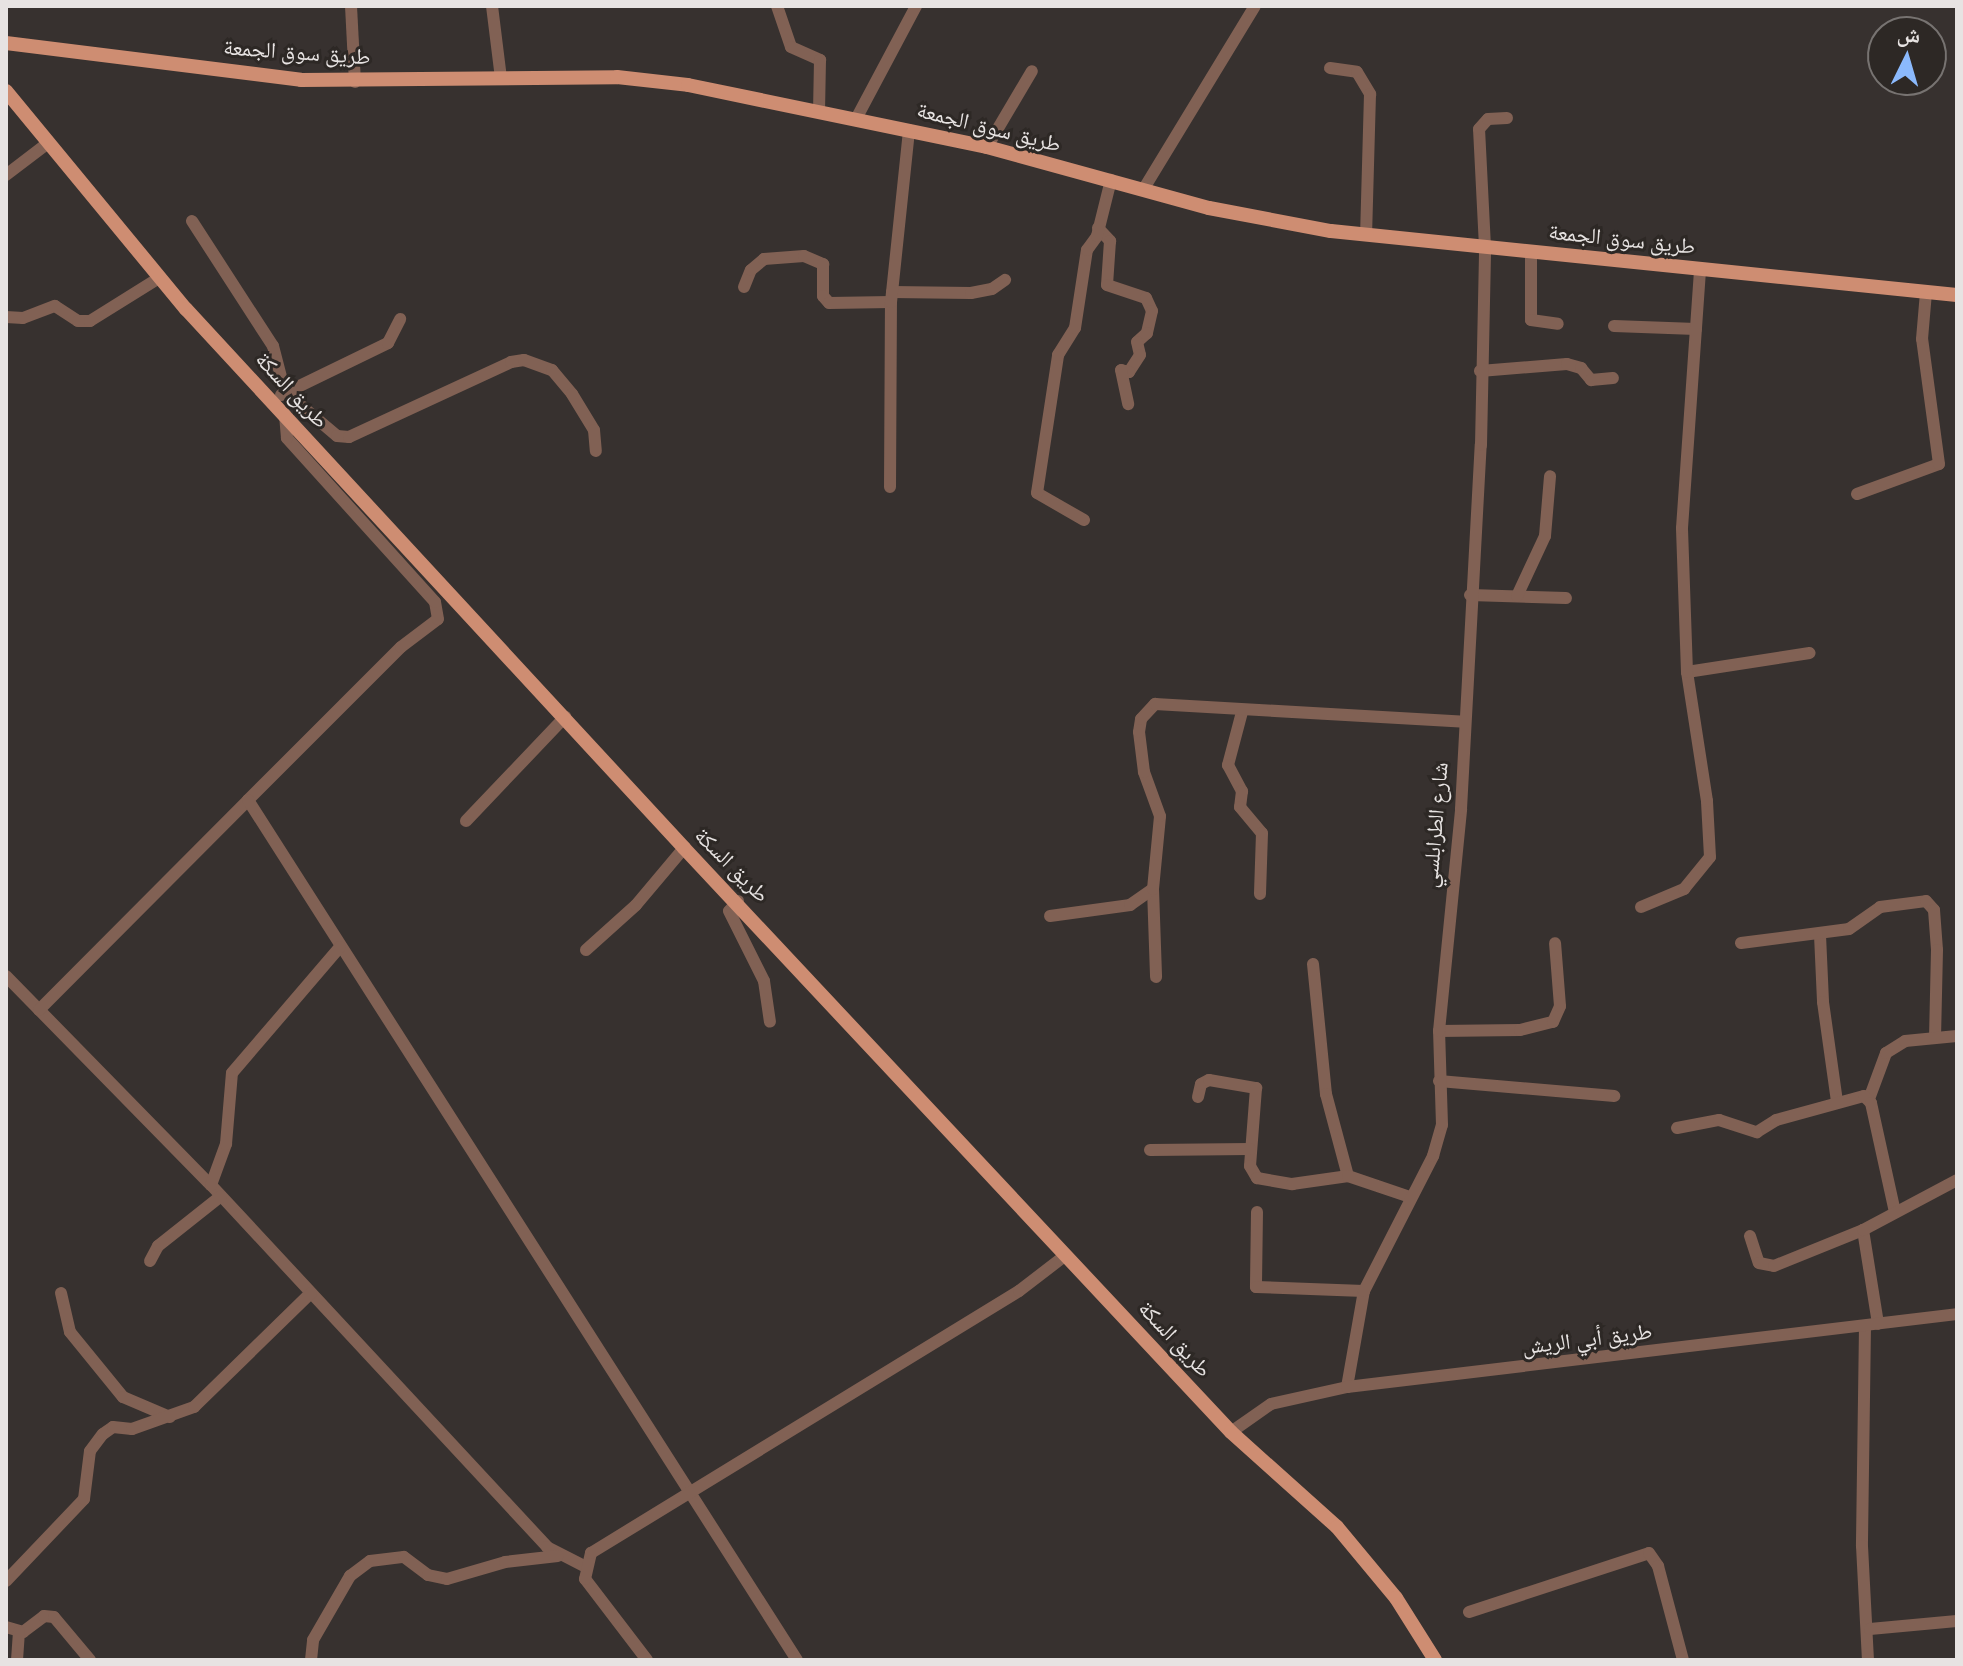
<!DOCTYPE html>
<meta charset="utf-8">
<style>
body{margin:0}
#map{position:relative;width:1963px;height:1666px;overflow:hidden;background:#37312f;font-family:"Public Sans","Noto Naskh Arabic",sans-serif}
div>[style]{position:absolute}
.minor>*{height:12px;margin:-6px;padding:0 6px;transform-origin:6px;border-radius:6px;background:#816154}
.major>*{height:14px;margin:-7px;padding:0 7px;transform-origin:7px;border-radius:7px;background:#ce8d72}
span{translate:-50% -50%;white-space:nowrap;text-align:center;line-height:1.15;-webkit-text-stroke:6px #2d2825;paint-order:stroke}
.street-label{font-size:22px;color:#e7e3e2}
.frame{position:absolute;inset:0;border:8px solid #e7e3e2;pointer-events:none}
.north{position:absolute;left:1867px;top:16px;width:80px;height:80px;box-sizing:border-box;background:#2d2825;border:2px solid #777371;border-radius:50%;rotate:5deg;font-size:22px;font-weight:700;line-height:32px;text-align:center;color:#e7e3e2}
.north::after{content:'';display:block;margin:auto;width:28px;height:36px;background:#8bb9fc;clip-path:polygon(50% 0,100% 100%,50% 72%,0 100%)}
</style>
<div id="map">
<div class="minor">
<i style="left:351px;top:6px;width:76px;rotate:87deg"></i>
<i style="left:492px;top:6px;width:73px;rotate:82.9deg"></i>
<i style="left:777px;top:6px;width:43px;rotate:71.1deg"></i>
<i style="left:791px;top:47px;width:32px;rotate:24deg"></i>
<i style="left:820px;top:60px;width:50px;rotate:91.1deg"></i>
<i style="left:1330px;top:68px;width:27px;rotate:8deg"></i>
<i style="left:1357px;top:72px;width:26px;rotate:59deg"></i>
<i style="left:1370px;top:94px;width:140px;rotate:91.6deg"></i>
<i style="left:856px;top:119px;width:128px;rotate:-62deg"></i>
<i style="left:987px;top:147px;width:88px;rotate:-59.4deg"></i>
<i style="left:6px;top:175px;width:53px;rotate:-37.3deg"></i>
<i style="left:1143px;top:190px;width:215px;rotate:-58.7deg"></i>
<i style="left:192px;top:221px;width:149px;rotate:57.1deg"></i>
<i style="left:273px;top:346px;width:48px;rotate:75.4deg"></i>
<i style="left:285px;top:392px;width:68px;rotate:40.2deg"></i>
<i style="left:337px;top:436px;width:12px;rotate:5deg"></i>
<i style="left:349px;top:437px;width:179px;rotate:-24.8deg"></i>
<i style="left:511px;top:362px;width:13px;rotate:-9deg"></i>
<i style="left:524px;top:360px;width:30px;rotate:20deg"></i>
<i style="left:552px;top:370px;width:31px;rotate:50deg"></i>
<i style="left:572px;top:394px;width:42px;rotate:58.6deg"></i>
<i style="left:594px;top:430px;width:21px;rotate:85deg"></i>
<i style="left:1098px;top:228px;width:18px;rotate:47deg"></i>
<i style="left:1110px;top:241px;width:44px;rotate:93.9deg"></i>
<i style="left:1107px;top:285px;width:41px;rotate:18.4deg"></i>
<i style="left:1146px;top:298px;width:14px;rotate:65deg"></i>
<i style="left:1152px;top:311px;width:23px;rotate:103deg"></i>
<i style="left:1147px;top:333px;width:13px;rotate:138deg"></i>
<i style="left:1137px;top:342px;width:13px;rotate:77deg"></i>
<i style="left:1140px;top:355px;width:20px;rotate:123deg"></i>
<i style="left:1129px;top:372px;width:8px;rotate:-166deg"></i>
<i style="left:1121px;top:370px;width:35px;rotate:78deg"></i>
<i style="left:1531px;top:252px;width:68px;rotate:90deg"></i>
<i style="left:1531px;top:320px;width:27px;rotate:8deg"></i>
<i style="left:744px;top:287px;width:18px;rotate:-68deg"></i>
<i style="left:751px;top:270px;width:17px;rotate:-40deg"></i>
<i style="left:764px;top:259px;width:40px;rotate:-4.3deg"></i>
<i style="left:804px;top:256px;width:21px;rotate:23deg"></i>
<i style="left:823px;top:264px;width:32px;rotate:90deg"></i>
<i style="left:823px;top:296px;width:9px;rotate:49deg"></i>
<i style="left:829px;top:303px;width:62px;rotate:-0.9deg"></i>
<i style="left:892px;top:292px;width:79px;rotate:0.7deg"></i>
<i style="left:971px;top:293px;width:21px;rotate:-11deg"></i>
<i style="left:992px;top:289px;width:16px;rotate:-35deg"></i>
<i style="left:6px;top:317px;width:17px;rotate:3deg"></i>
<i style="left:23px;top:318px;width:34px;rotate:-21deg"></i>
<i style="left:55px;top:306px;width:27px;rotate:33deg"></i>
<i style="left:78px;top:321px;width:12px"></i>
<i style="left:90px;top:321px;width:81px;rotate:-31.9deg"></i>
<i style="left:1614px;top:326px;width:82px;rotate:2.1deg"></i>
<i style="left:1480px;top:371px;width:87px;rotate:-4.6deg"></i>
<i style="left:1567px;top:364px;width:15px;rotate:16deg"></i>
<i style="left:1581px;top:368px;width:16px;rotate:50deg"></i>
<i style="left:1591px;top:380px;width:22px;rotate:-5deg"></i>
<i style="left:281px;top:395px;width:119px;rotate:-25.9deg"></i>
<i style="left:388px;top:343px;width:27px;rotate:-63deg"></i>
<i style="left:890px;top:487px;width:185px;rotate:-89.7deg"></i>
<i style="left:891px;top:302px;width:173px;rotate:-84deg"></i>
<i style="left:1857px;top:494px;width:87px;rotate:-20.1deg"></i>
<i style="left:1939px;top:464px;width:126px;rotate:-97.7deg"></i>
<i style="left:1922px;top:339px;width:47px;rotate:-85.1deg"></i>
<i style="left:1084px;top:520px;width:54px;rotate:-150.1deg"></i>
<i style="left:1037px;top:493px;width:140px;rotate:-81.3deg"></i>
<i style="left:1058px;top:355px;width:32px;rotate:-58deg"></i>
<i style="left:1075px;top:328px;width:79px;rotate:-81.3deg"></i>
<i style="left:1087px;top:250px;width:17px;rotate:-54deg"></i>
<i style="left:1097px;top:236px;width:58px;rotate:-76deg"></i>
<i style="left:1470px;top:595px;width:96px;rotate:1.8deg"></i>
<i style="left:1517px;top:596px;width:66px;rotate:-65deg"></i>
<i style="left:1545px;top:536px;width:60px;rotate:-85.2deg"></i>
<i style="left:1687px;top:672px;width:124px;rotate:-8.8deg"></i>
<i style="left:1242px;top:712px;width:55px;rotate:104.8deg"></i>
<i style="left:1228px;top:765px;width:30px;rotate:62deg"></i>
<i style="left:1242px;top:791px;width:16px;rotate:97deg"></i>
<i style="left:1240px;top:807px;width:34px;rotate:50deg"></i>
<i style="left:1262px;top:833px;width:61px;rotate:91.9deg"></i>
<i style="left:248px;top:800px;width:216px;rotate:-45deg"></i>
<i style="left:401px;top:647px;width:46px;rotate:-37.1deg"></i>
<i style="left:438px;top:619px;width:17px;rotate:-100deg"></i>
<i style="left:435px;top:602px;width:221px;rotate:-132.1deg"></i>
<i style="left:287px;top:438px;width:24px;rotate:-95deg"></i>
<i style="left:466px;top:821px;width:144px;rotate:-46.4deg"></i>
<i style="left:1153px;top:889px;width:88px;rotate:88deg"></i>
<i style="left:738px;top:901px;width:13px;rotate:132deg"></i>
<i style="left:729px;top:911px;width:78px;rotate:63.4deg"></i>
<i style="left:764px;top:981px;width:41px;rotate:81.7deg"></i>
<i style="left:1641px;top:907px;width:47px;rotate:-22.7deg"></i>
<i style="left:1684px;top:889px;width:41px;rotate:-50.9deg"></i>
<i style="left:1710px;top:857px;width:56px;rotate:-93.1deg"></i>
<i style="left:1707px;top:801px;width:131px;rotate:-98.8deg"></i>
<i style="left:1687px;top:672px;width:144px;rotate:-92deg"></i>
<i style="left:1682px;top:528px;width:260px;rotate:-86deg"></i>
<i style="left:1050px;top:916px;width:81px;rotate:-7.8deg"></i>
<i style="left:1130px;top:905px;width:28px;rotate:-35deg"></i>
<i style="left:1153px;top:889px;width:73px;rotate:-84.5deg"></i>
<i style="left:1160px;top:816px;width:47px;rotate:-110deg"></i>
<i style="left:1144px;top:772px;width:40px;rotate:-97.1deg"></i>
<i style="left:1139px;top:732px;width:13px;rotate:-81deg"></i>
<i style="left:1141px;top:719px;width:21px;rotate:-47deg"></i>
<i style="left:1155px;top:704px;width:310px;rotate:3.3deg"></i>
<i style="left:1820px;top:935px;width:67px;rotate:87.4deg"></i>
<i style="left:1823px;top:1002px;width:100px;rotate:82deg"></i>
<i style="left:1741px;top:943px;width:109px;rotate:-7.4deg"></i>
<i style="left:1849px;top:929px;width:38px;rotate:-35deg"></i>
<i style="left:1880px;top:907px;width:46px;rotate:-7.4deg"></i>
<i style="left:1926px;top:901px;width:12px;rotate:48deg"></i>
<i style="left:1934px;top:910px;width:40px;rotate:85.7deg"></i>
<i style="left:1937px;top:950px;width:86px;rotate:91.3deg"></i>
<i style="left:586px;top:950px;width:67px;rotate:-42deg"></i>
<i style="left:636px;top:905px;width:75px;rotate:-49.9deg"></i>
<i style="left:1313px;top:964px;width:131px;rotate:84.3deg"></i>
<i style="left:1326px;top:1094px;width:85px;rotate:75deg"></i>
<i style="left:6px;top:976px;width:293px;rotate:45.6deg"></i>
<i style="left:211px;top:1185px;width:494px;rotate:47.1deg"></i>
<i style="left:547px;top:1547px;width:42px;rotate:27.2deg"></i>
<i style="left:39px;top:1010px;width:296px;rotate:-45.1deg"></i>
<i style="left:248px;top:800px;width:1020px;rotate:57.45deg"></i>
<i style="left:1439px;top:1031px;width:81px;rotate:-0.7deg"></i>
<i style="left:1520px;top:1030px;width:34px;rotate:-14deg"></i>
<i style="left:1553px;top:1022px;width:17px;rotate:-66deg"></i>
<i style="left:1560px;top:1006px;width:63px;rotate:-94.5deg"></i>
<i style="left:1439px;top:1081px;width:176px;rotate:4.9deg"></i>
<i style="left:1198px;top:1097px;width:13px;rotate:-77deg"></i>
<i style="left:1201px;top:1084px;width:9px;rotate:-27deg"></i>
<i style="left:1209px;top:1080px;width:48px;rotate:9.7deg"></i>
<i style="left:1256px;top:1088px;width:78px;rotate:94.4deg"></i>
<i style="left:1250px;top:1166px;width:14px;rotate:60deg"></i>
<i style="left:1257px;top:1178px;width:36px;rotate:10deg"></i>
<i style="left:1292px;top:1184px;width:57px;rotate:-8.1deg"></i>
<i style="left:1348px;top:1176px;width:65px;rotate:18.7deg"></i>
<i style="left:1869px;top:1099px;width:49px;rotate:-69.7deg"></i>
<i style="left:1886px;top:1053px;width:22px;rotate:-32deg"></i>
<i style="left:1905px;top:1041px;width:52px;rotate:-5.5deg"></i>
<i style="left:1677px;top:1128px;width:43px;rotate:-10.8deg"></i>
<i style="left:1719px;top:1120px;width:40px;rotate:18deg"></i>
<i style="left:1757px;top:1132px;width:22px;rotate:-32deg"></i>
<i style="left:1776px;top:1120px;width:91px;rotate:-15.3deg"></i>
<i style="left:1864px;top:1096px;width:10px;rotate:45deg"></i>
<i style="left:1871px;top:1103px;width:112px;rotate:77.6deg"></i>
<i style="left:1150px;top:1150px;width:100px;rotate:-0.6deg"></i>
<i style="left:211px;top:1185px;width:44px;rotate:-69.9deg"></i>
<i style="left:226px;top:1144px;width:71px;rotate:-85.2deg"></i>
<i style="left:232px;top:1073px;width:166px;rotate:-49.4deg"></i>
<i style="left:1257px;top:1212px;width:75px;rotate:90.8deg"></i>
<i style="left:1256px;top:1287px;width:108px;rotate:2.1deg"></i>
<i style="left:1863px;top:1230px;width:95px;rotate:80.9deg"></i>
<i style="left:1750px;top:1236px;width:28px;rotate:72deg"></i>
<i style="left:1759px;top:1263px;width:15px;rotate:11deg"></i>
<i style="left:1774px;top:1266px;width:96px;rotate:-22deg"></i>
<i style="left:1863px;top:1230px;width:106px;rotate:-28deg"></i>
<i style="left:150px;top:1261px;width:17px;rotate:-62deg"></i>
<i style="left:158px;top:1246px;width:80px;rotate:-38.4deg"></i>
<i style="left:61px;top:1293px;width:40px;rotate:77deg"></i>
<i style="left:70px;top:1332px;width:84px;rotate:50.8deg"></i>
<i style="left:123px;top:1397px;width:51px;rotate:23.1deg"></i>
<i style="left:1865px;top:1326px;width:220px;rotate:90.8deg"></i>
<i style="left:1862px;top:1546px;width:114px;rotate:87deg"></i>
<i style="left:1347px;top:1387px;width:97px;rotate:-80deg"></i>
<i style="left:1364px;top:1291px;width:152px;rotate:-62.9deg"></i>
<i style="left:1433px;top:1156px;width:32px;rotate:-74deg"></i>
<i style="left:1442px;top:1125px;width:94px;rotate:-91.8deg"></i>
<i style="left:1439px;top:1031px;width:223px;rotate:-84.3deg"></i>
<i style="left:1461px;top:809px;width:365px;rotate:-86.9deg"></i>
<i style="left:1481px;top:445px;width:198px;rotate:-88.8deg"></i>
<i style="left:1485px;top:247px;width:118px;rotate:-92.9deg"></i>
<i style="left:1479px;top:129px;width:13px;rotate:-48deg"></i>
<i style="left:1488px;top:119px;width:19px;rotate:-3deg"></i>
<i style="left:1231px;top:1432px;width:49px;rotate:-35deg"></i>
<i style="left:1271px;top:1404px;width:78px;rotate:-12.6deg"></i>
<i style="left:1347px;top:1387px;width:614px;rotate:-6.82deg"></i>
<i style="left:6px;top:1581px;width:113px;rotate:-46.4deg"></i>
<i style="left:84px;top:1499px;width:48px;rotate:-82.9deg"></i>
<i style="left:90px;top:1451px;width:21px;rotate:-53deg"></i>
<i style="left:103px;top:1434px;width:12px;rotate:-35deg"></i>
<i style="left:113px;top:1427px;width:19px;rotate:6deg"></i>
<i style="left:132px;top:1429px;width:66px;rotate:-19.5deg"></i>
<i style="left:194px;top:1407px;width:163px;rotate:-44.3deg"></i>
<i style="left:1469px;top:1612px;width:189px;rotate:-18.1deg"></i>
<i style="left:1649px;top:1553px;width:16px;rotate:55deg"></i>
<i style="left:1658px;top:1566px;width:97px;rotate:75.1deg"></i>
<i style="left:6px;top:1627px;width:18px;rotate:16deg"></i>
<i style="left:23px;top:1632px;width:26px;rotate:-37deg"></i>
<i style="left:44px;top:1616px;width:10px;rotate:6deg"></i>
<i style="left:54px;top:1617px;width:56px;rotate:50.1deg"></i>
<i style="left:1870px;top:1629px;width:87px;rotate:-5.3deg"></i>
<i style="left:17px;top:1660px;width:28px;rotate:-86deg"></i>
<i style="left:311px;top:1660px;width:20px;rotate:-84deg"></i>
<i style="left:313px;top:1640px;width:74px;rotate:-60deg"></i>
<i style="left:350px;top:1576px;width:25px;rotate:-37deg"></i>
<i style="left:370px;top:1561px;width:34px;rotate:-7deg"></i>
<i style="left:404px;top:1557px;width:30px;rotate:37deg"></i>
<i style="left:428px;top:1575px;width:19px;rotate:12deg"></i>
<i style="left:447px;top:1579px;width:60px;rotate:-16.3deg"></i>
<i style="left:505px;top:1562px;width:53px;rotate:-6.5deg"></i>
<i style="left:647px;top:1660px;width:102px;rotate:-127.4deg"></i>
<i style="left:585px;top:1579px;width:27px;rotate:-77deg"></i>
<i style="left:591px;top:1553px;width:502px;rotate:-31.47deg"></i>
<i style="left:1019px;top:1291px;width:59px;rotate:-37.5deg"></i>
</div>
<div class="major">
<i style="left:6px;top:43px;width:297px;rotate:7.1deg"></i>
<i style="left:301px;top:80px;width:316px;rotate:-0.5deg"></i>
<i style="left:617px;top:77px;width:71px;rotate:6.4deg"></i>
<i style="left:688px;top:85px;width:305px;rotate:11.7deg"></i>
<i style="left:987px;top:147px;width:230px;rotate:15.4deg"></i>
<i style="left:1209px;top:208px;width:124px;rotate:10.7deg"></i>
<i style="left:1331px;top:231px;width:629px;rotate:5.84deg"></i>
<i style="left:6px;top:91px;width:283px;rotate:50.5deg"></i>
<i style="left:186px;top:309px;width:734px;rotate:47.26deg"></i>
<i style="left:684px;top:848px;width:800px;rotate:46.87deg"></i>
<i style="left:1231px;top:1432px;width:142px;rotate:41.9deg"></i>
<i style="left:1337px;top:1527px;width:92px;rotate:50.3deg"></i>
<i style="left:1396px;top:1598px;width:73px;rotate:57.8deg"></i>
</div>
<div class="street-label">
<span style="left:297px;top:52px;rotate:4deg">طريق سوق الجمعة</span>
<span style="left:989px;top:127px;rotate:14deg">طريق سوق الجمعة</span>
<span style="left:1622px;top:239px;rotate:6deg">طريق سوق الجمعة</span>
<span style="left:292px;top:390px;rotate:47deg">طريق السكة</span>
<span style="left:1435px;top:825px;rotate:-85deg">شارع الطرابلسي</span>
<span style="left:732px;top:865px;rotate:45deg">طريق السكة</span>
<span style="left:1175px;top:1339px;rotate:47deg">طريق السكة</span>
<span style="left:1587px;top:1339px;rotate:-7deg">طريق أبي الريش</span>
</div>
<div class="frame"></div>
<div class="north">ش</div>
</div>
